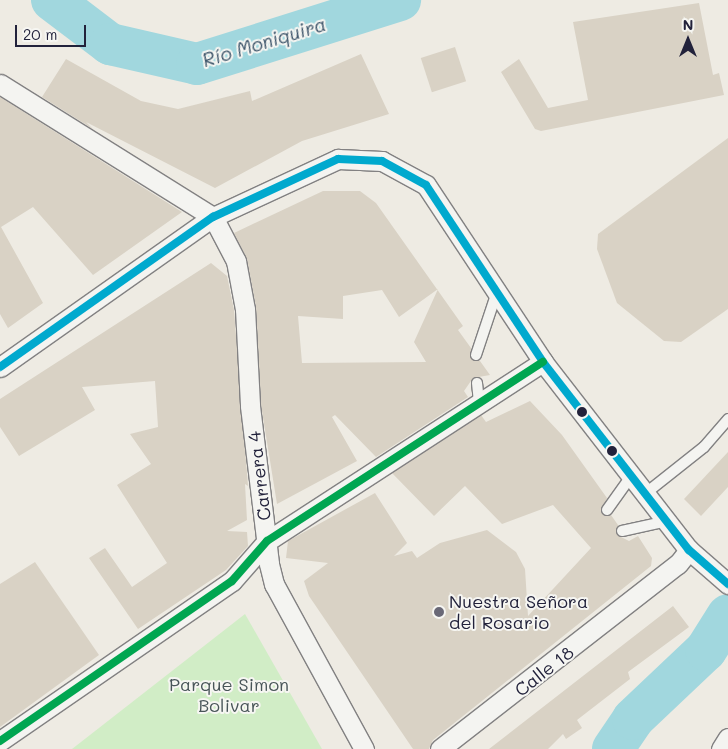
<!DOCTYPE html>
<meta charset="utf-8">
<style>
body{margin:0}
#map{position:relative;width:728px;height:749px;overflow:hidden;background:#eeebe3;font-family:Mali,sans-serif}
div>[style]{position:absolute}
.green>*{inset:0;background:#d1edc6}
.river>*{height:42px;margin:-21px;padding:0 21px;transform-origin:21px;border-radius:21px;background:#a1d7de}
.building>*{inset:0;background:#d9d2c5;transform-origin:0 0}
.roads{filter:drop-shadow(1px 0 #828182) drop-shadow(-1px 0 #828182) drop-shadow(0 1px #828182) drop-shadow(0 -1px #828182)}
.lane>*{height:10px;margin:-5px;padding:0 5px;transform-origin:5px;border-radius:5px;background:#f4f4f1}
.street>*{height:19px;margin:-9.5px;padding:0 9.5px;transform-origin:9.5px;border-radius:9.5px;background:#f4f4f1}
.bus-1>*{height:8px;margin:-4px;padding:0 4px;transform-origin:4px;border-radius:4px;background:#00a9ce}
.bus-2>*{height:8px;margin:-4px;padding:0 4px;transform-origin:4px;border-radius:4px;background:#00a651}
.dots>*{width:14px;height:14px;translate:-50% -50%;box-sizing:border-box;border:2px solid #f6f6f2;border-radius:50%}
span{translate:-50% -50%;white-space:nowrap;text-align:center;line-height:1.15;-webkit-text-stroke:4px #f6f6f2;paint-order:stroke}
.street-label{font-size:18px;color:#22223b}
.poi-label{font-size:18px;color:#22223b}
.left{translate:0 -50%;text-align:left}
.park-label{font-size:18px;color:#485558}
.water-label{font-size:19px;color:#3e566b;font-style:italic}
.north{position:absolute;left:663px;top:15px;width:50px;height:50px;-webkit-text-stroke:4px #f6f6f2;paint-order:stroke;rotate:0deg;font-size:14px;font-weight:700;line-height:20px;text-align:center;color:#22223b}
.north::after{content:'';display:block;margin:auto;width:18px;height:22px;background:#22223b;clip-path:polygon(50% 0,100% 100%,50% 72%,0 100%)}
.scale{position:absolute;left:15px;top:25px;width:71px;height:22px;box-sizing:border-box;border:2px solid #22223b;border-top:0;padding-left:6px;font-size:15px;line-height:18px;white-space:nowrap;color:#22223b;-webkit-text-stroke:4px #f6f6f2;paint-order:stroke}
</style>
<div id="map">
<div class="green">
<i style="clip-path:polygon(245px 614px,322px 749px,72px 749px)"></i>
</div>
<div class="river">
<i style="left:52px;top:0;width:73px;rotate:37.2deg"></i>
<i style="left:110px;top:44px;width:89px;rotate:12.9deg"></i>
<i style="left:197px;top:64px;width:213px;rotate:-17.5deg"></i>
<i style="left:613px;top:749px;width:36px;rotate:-56deg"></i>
<i style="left:633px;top:719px;width:100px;rotate:-43.4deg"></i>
<i style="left:706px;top:650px;width:41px;rotate:-57.8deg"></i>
</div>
<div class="building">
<i style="clip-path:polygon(699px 3px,713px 75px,719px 73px,724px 95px,541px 131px,535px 129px,501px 72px,519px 59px,548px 108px,588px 100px,573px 22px)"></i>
<i style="left:455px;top:47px;width:36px;height:36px;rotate:72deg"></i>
<i style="clip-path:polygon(361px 54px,389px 114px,302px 141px,215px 188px,86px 122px,93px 129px,42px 97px,66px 59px,141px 101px,178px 109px,250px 91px,252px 101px)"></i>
<i style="clip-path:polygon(0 97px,182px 212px,93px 275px,33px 207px,1px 227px,43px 303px,8px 328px,0 314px)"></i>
<i style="clip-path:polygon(728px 138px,728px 309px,681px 342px,664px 341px,617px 303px,597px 249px,598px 234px)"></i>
<i style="clip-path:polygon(evenodd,323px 191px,360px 191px,376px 203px,463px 326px,458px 330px,471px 348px,471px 359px,480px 361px,490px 375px,473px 378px,464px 391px,468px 397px,376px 457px,335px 415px,332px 417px,357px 461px,277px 504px,261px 405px,256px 307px,247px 259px,234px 233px,323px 191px,438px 289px,414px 342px,426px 362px,302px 363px,298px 316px,343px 319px,343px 296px,382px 290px,399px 317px,438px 289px)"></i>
<i style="clip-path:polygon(211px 263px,227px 276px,234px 310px,248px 486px,245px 484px,247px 520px,227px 531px,247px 532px,248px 546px,226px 570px,138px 629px,89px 558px,105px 548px,132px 587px,167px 563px,117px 485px,151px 464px,130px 434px,158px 427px,155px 381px,82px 387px,95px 410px,19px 456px,0 427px,0 399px)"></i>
<i style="clip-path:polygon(530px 401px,562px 435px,607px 498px,601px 512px,611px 515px,618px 525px,617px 535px,629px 541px,638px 536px,652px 558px,651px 566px,433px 740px,429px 749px,413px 749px,309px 596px,304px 581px,328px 563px,286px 558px,288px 541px,375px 493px,407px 543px,394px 556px,412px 551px,417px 558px,440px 543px,487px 530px,516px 552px,525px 569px,528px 616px,591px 548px,553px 505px,502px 524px,465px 486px,434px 516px,392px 473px,481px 415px,486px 422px)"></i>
<i style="clip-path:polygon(728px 452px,728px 487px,701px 516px,684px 499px)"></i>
<i style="clip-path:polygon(35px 562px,99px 655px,0 727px,0 584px)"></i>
<i style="clip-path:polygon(673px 606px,689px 627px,628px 672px,630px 679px,577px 720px,582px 728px,566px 739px,563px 734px,548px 749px,489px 749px)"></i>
</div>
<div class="roads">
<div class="lane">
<i style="left:476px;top:355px;width:66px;rotate:-71.6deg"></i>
<i style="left:477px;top:383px;width:20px;rotate:84deg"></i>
<i style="left:646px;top:493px;width:74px;rotate:-38.4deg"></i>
<i style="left:704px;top:447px;width:37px;rotate:-49deg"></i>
<i style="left:607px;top:510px;width:43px;rotate:-54.5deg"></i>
<i style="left:622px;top:531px;width:46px;rotate:-12.5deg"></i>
</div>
<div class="street">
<i style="left:0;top:84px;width:251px;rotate:32deg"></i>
<i style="left:213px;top:217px;width:50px;rotate:62.4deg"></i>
<i style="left:236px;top:261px;width:49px;rotate:79.4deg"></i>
<i style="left:245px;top:309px;width:97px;rotate:87deg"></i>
<i style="left:250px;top:406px;width:159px;rotate:83.1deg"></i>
<i style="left:269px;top:564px;width:21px;rotate:76deg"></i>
<i style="left:274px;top:584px;width:188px;rotate:61.4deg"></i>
<i style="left:0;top:367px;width:261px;rotate:-35.2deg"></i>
<i style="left:213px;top:217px;width:138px;rotate:-24.9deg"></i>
<i style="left:338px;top:159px;width:44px;rotate:2.6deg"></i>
<i style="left:382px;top:161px;width:50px;rotate:28.6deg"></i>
<i style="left:426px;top:185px;width:212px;rotate:56.5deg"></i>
<i style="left:543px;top:362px;width:238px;rotate:52.2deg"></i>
<i style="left:689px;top:550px;width:52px;rotate:41.1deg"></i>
<i style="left:0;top:741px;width:282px;rotate:-34.6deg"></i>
<i style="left:232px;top:581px;width:53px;rotate:-48.8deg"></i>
<i style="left:267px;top:541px;width:329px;rotate:-33deg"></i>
<i style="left:440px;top:749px;width:301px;rotate:-37.9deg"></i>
<i style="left:678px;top:564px;width:18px;rotate:-52deg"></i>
<i style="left:721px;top:749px;width:13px;rotate:-58deg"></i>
</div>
</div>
<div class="bus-1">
<i style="left:0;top:367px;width:261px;rotate:-35.2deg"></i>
<i style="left:213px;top:217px;width:138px;rotate:-24.9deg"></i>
<i style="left:338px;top:159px;width:44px;rotate:2.6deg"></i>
<i style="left:382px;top:161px;width:50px;rotate:28.6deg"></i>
<i style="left:426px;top:185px;width:212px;rotate:56.5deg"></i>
<i style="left:543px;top:362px;width:238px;rotate:52.2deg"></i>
<i style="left:689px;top:550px;width:52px;rotate:41.1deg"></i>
</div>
<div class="bus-2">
<i style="left:0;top:741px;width:282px;rotate:-34.6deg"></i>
<i style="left:232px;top:581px;width:53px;rotate:-48.8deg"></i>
<i style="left:267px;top:541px;width:329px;rotate:-33deg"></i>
</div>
<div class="dots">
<i style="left:582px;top:412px;background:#22223b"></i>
<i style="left:612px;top:451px;background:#22223b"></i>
<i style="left:439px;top:612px;background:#696876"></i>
</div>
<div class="street-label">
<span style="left:259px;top:476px;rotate:-97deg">Carrera 4</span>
<span style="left:544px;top:671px;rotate:-38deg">Calle 18</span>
</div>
<div class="poi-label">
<span class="left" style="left:449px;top:612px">Nuestra Señora<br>del Rosario</span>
</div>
<div class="park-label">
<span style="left:229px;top:695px">Parque Simon<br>Bolivar</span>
</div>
<div class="water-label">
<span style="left:264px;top:42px;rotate:-17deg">Río Moniquira</span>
</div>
<div class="north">N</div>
<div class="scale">20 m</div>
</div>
